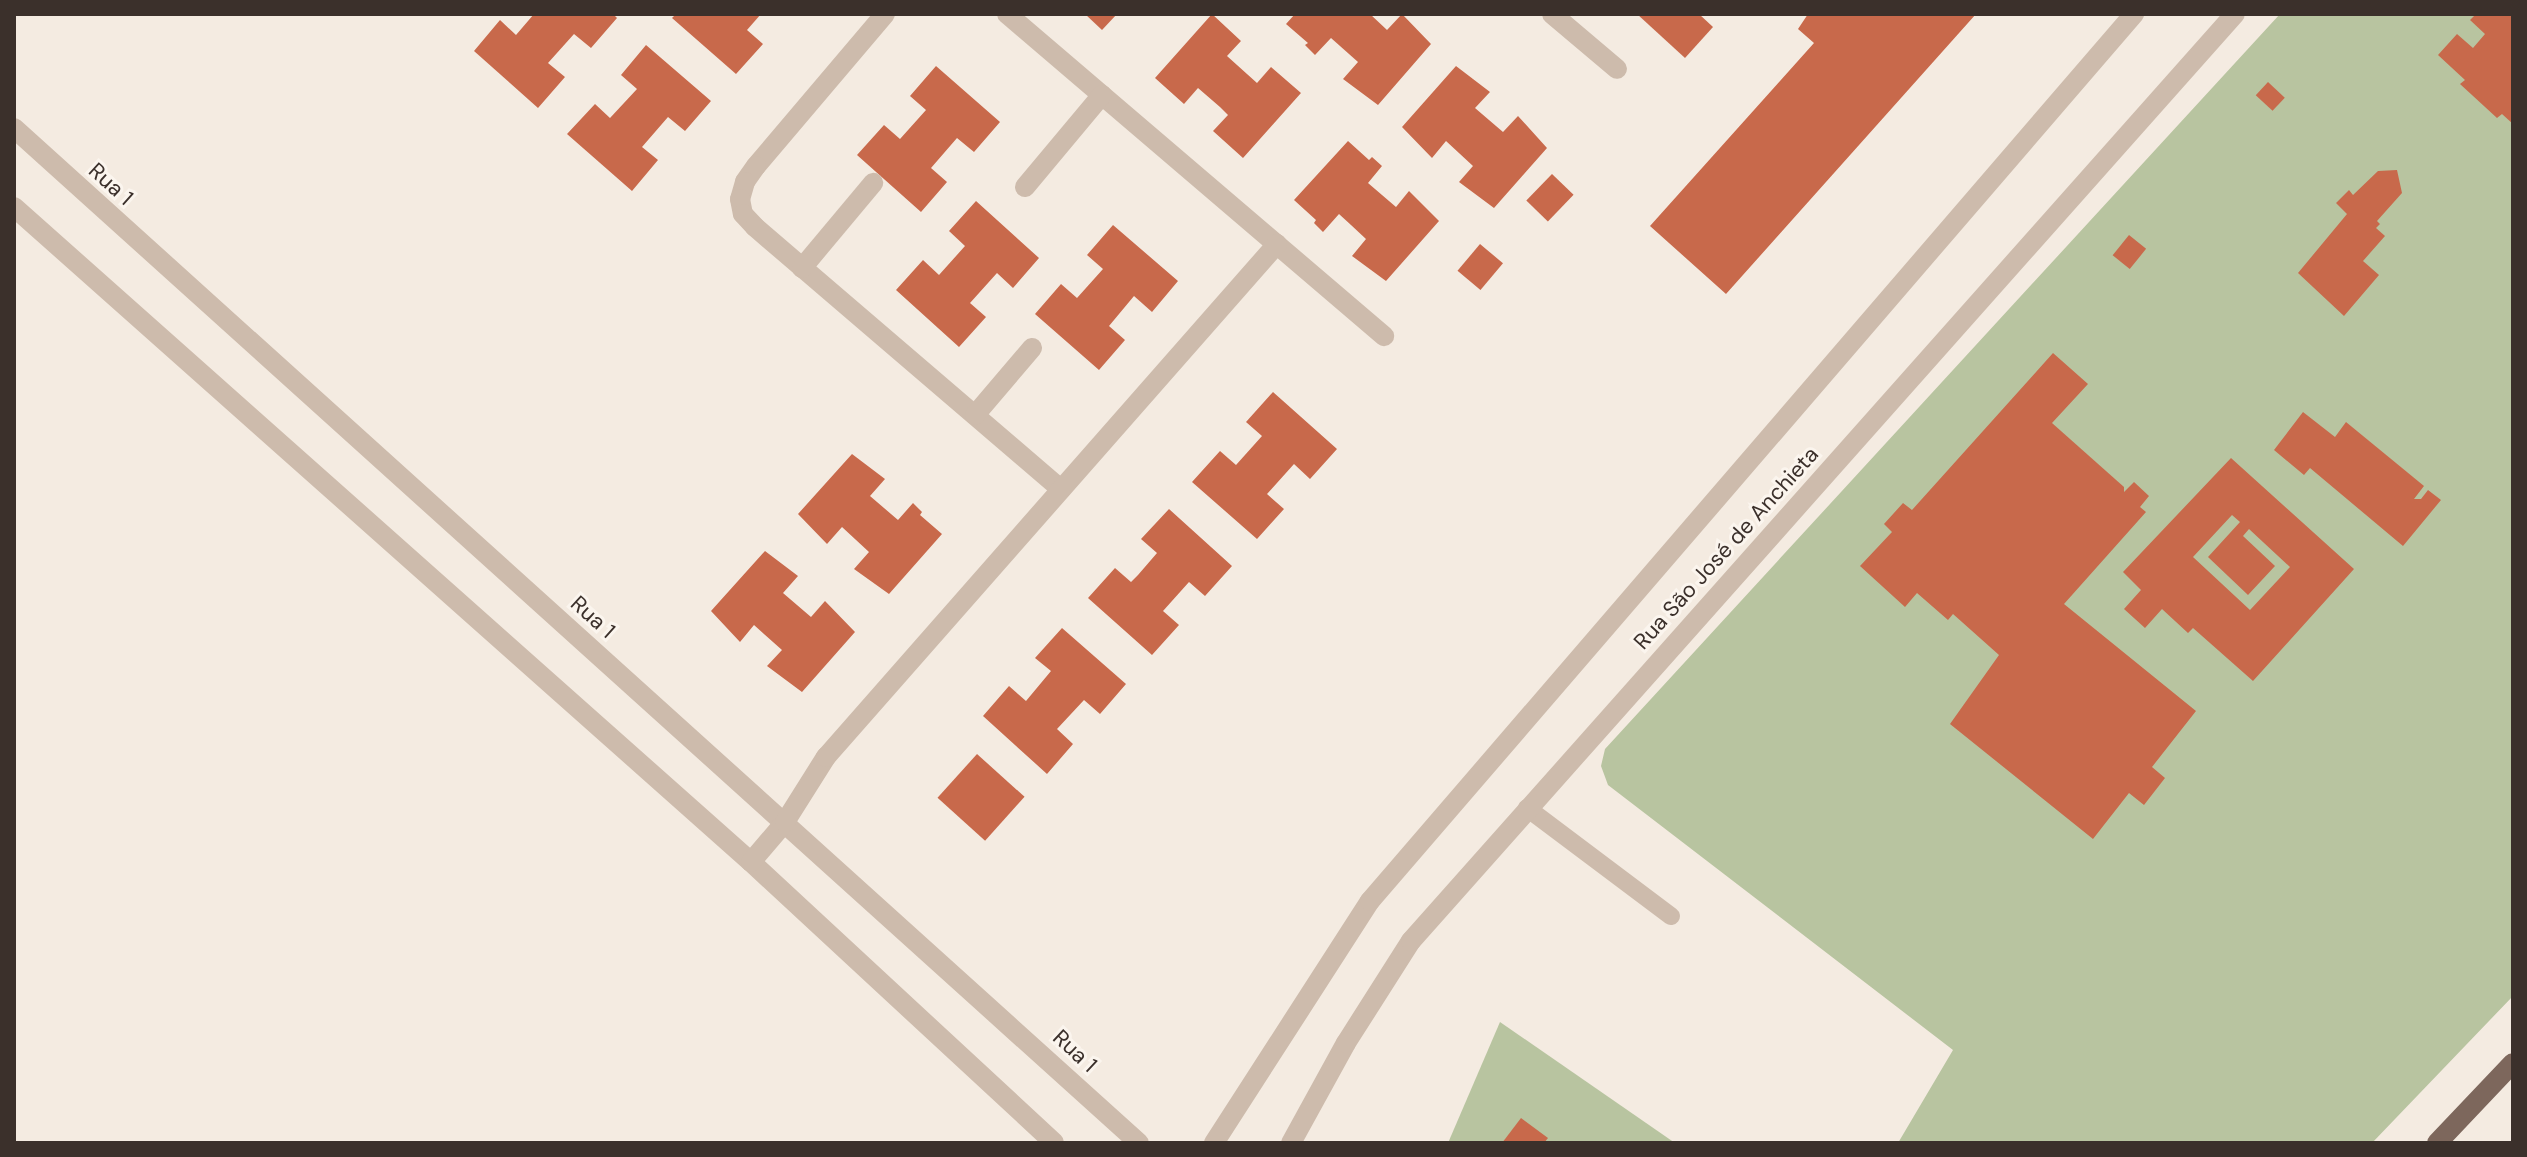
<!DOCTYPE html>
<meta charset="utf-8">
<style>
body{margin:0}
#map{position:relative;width:2527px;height:1157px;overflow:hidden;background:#f4ebe1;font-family:"DM Sans",sans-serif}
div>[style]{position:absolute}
.green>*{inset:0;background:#b8c4a0}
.building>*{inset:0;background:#c8694b;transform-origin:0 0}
.service>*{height:18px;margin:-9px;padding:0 9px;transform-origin:9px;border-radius:9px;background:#cdbbac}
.minor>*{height:20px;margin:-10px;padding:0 10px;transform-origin:10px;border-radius:10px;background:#cdbbac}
.primary>*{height:20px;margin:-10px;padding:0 10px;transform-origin:10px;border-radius:10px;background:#7d675c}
span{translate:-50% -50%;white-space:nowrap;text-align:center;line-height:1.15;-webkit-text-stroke:6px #fbf5ee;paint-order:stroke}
.street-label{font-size:22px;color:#3b302b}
.frame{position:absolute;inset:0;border:16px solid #3b302b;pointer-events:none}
</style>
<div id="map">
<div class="green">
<i style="clip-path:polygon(2280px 14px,2513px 14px,2513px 996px,2372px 1143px,1898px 1143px,1953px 1050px,1608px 785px,1601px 766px,1605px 749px)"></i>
<i style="clip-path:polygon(1500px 1022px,1675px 1143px,1448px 1143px)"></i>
</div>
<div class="building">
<i style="clip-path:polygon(534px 14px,613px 14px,617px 18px,591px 48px,574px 34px,548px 63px,565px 77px,538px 108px,474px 51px,500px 20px,516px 35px)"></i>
<i style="clip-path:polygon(676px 14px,761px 14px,747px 30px,763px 44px,736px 74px,672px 18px)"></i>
<i style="clip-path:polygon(1085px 14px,1117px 14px,1102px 30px)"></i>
<i style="clip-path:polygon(1212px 14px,1241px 41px,1227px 56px,1257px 83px,1271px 67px,1301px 93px,1243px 158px,1213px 131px,1228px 115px,1220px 107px,1198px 88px,1184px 104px,1155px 78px)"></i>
<i style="clip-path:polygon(1295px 14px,1370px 14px,1387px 30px,1402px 14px,1431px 44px,1378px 105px,1343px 79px,1358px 62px,1331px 38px,1315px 55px,1305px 45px,1308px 43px,1286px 24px)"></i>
<i style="clip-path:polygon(1637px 14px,1699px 14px,1713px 27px,1685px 58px)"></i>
<i style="clip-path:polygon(1808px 14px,1976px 14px,1726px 294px,1650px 226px,1814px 43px,1798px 29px)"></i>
<i style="clip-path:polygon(2476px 14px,2513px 14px,2513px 124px,2502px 114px,2497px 118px,2460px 84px,2465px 80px,2438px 55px,2457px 34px,2473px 48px,2485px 34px,2470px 20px)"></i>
<i style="clip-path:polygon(646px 45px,711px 101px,685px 131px,668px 117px,642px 147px,658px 160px,632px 191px,567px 134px,595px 104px,610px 118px,637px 89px,621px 75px)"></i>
<i style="clip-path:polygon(936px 66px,1000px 122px,974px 152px,957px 138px,931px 168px,947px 182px,921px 212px,857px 155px,884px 125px,900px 139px,926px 110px,910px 96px)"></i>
<i style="clip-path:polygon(1456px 66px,1490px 92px,1475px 108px,1503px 132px,1518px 116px,1547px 148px,1494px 208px,1459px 182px,1473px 166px,1446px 141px,1432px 158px,1402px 127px)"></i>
<i style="left:2268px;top:82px;width:23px;height:18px;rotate:43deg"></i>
<i style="clip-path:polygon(1348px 141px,1369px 160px,1372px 157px,1382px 166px,1368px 183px,1396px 207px,1409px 191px,1439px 221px,1386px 281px,1352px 256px,1366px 239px,1351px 225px,1339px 214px,1323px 232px,1314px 223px,1316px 220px,1294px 200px)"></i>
<i style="clip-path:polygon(2397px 170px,2402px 193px,2377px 221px,2380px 224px,2376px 228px,2385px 236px,2363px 261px,2379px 275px,2344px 316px,2298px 273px,2347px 214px,2336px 203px,2349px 190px,2353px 195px,2378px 171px)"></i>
<i style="left:1552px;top:174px;width:30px;height:37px;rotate:44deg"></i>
<i style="clip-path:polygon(976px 201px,1039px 258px,1013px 288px,997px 273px,970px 303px,986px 317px,959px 347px,896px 290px,923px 260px,939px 275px,965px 246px,949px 231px)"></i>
<i style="clip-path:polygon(1113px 225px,1178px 281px,1152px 312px,1134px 296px,1109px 326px,1125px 340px,1099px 370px,1035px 314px,1061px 284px,1077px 298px,1103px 269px,1087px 255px)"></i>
<i style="left:2129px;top:235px;width:22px;height:26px;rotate:39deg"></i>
<i style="left:1480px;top:244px;width:30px;height:35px;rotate:40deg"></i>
<i style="clip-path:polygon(2053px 353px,2088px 384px,2052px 423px,2124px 487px,2124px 492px,2134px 482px,2149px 496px,2140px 507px,2146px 512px,2064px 604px,2196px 711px,2152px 767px,2165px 778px,2144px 805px,2129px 793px,2093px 839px,1950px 724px,1999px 655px,1953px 614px,1948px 620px,1917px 593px,1905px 607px,1860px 566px,1892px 532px,1884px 524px,1903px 503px,1912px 510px)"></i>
<i style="clip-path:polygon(1273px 392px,1337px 449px,1310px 479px,1294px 464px,1267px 494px,1284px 509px,1257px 539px,1192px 482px,1220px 451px,1236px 465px,1262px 436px,1246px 422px)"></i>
<i style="clip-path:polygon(2303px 412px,2335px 437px,2346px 422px,2424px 486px,2414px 499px,2421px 499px,2428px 490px,2441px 500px,2403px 546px,2310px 468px,2304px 475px,2274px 450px)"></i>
<i style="clip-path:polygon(852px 454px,885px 479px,870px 496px,898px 520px,913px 503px,922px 512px,920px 515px,942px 534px,889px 594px,854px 569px,869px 552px,842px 527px,827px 544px,798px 514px)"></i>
<i style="clip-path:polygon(evenodd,2231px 458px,2354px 569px,2253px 681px,2193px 628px,2188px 633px,2162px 609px,2145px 628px,2124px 609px,2141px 590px,2123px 572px,2231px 458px,2232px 515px,2240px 522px,2208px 557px,2248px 595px,2275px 566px,2243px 536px,2249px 529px,2290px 567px,2250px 610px,2193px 557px,2232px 515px)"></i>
<i style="clip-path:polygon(1169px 509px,1232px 566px,1205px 596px,1189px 582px,1163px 611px,1179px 625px,1152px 655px,1088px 598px,1115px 568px,1131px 582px,1138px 575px,1157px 553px,1141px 539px)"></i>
<i style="clip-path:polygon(765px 551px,798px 576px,783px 593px,811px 617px,825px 601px,855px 632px,802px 692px,767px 666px,782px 650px,754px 625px,740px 642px,711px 611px)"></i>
<i style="clip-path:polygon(1062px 628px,1126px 684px,1100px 714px,1084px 700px,1057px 729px,1073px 744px,1047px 774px,983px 716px,1009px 686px,1026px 701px,1051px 671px,1035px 658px)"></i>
<i style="left:977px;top:754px;width:64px;height:59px;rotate:42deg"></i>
<i style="clip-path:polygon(1521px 1118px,1548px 1138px,1544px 1143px,1502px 1143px)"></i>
</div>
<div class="service">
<i style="left:1527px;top:808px;width:180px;rotate:36.9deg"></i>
</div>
<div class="minor">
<i style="left:885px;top:14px;width:199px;rotate:130.3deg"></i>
<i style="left:756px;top:166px;width:19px;rotate:125deg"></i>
<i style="left:745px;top:182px;width:18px;rotate:106deg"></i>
<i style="left:740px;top:199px;width:15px;rotate:79deg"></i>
<i style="left:743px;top:214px;width:18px;rotate:47deg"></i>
<i style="left:755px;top:227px;width:403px;rotate:40.6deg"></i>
<i style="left:1007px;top:14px;width:496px;rotate:40.5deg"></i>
<i style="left:1552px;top:14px;width:85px;rotate:40.2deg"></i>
<i style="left:14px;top:128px;width:1515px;rotate:42.06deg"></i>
<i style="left:1025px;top:187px;width:120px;rotate:-50.1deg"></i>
<i style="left:14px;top:207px;width:986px;rotate:41.63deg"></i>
<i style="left:751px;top:862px;width:413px;rotate:42.8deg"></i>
<i style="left:802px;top:268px;width:111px;rotate:-50.1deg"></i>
<i style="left:975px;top:415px;width:88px;rotate:-49.6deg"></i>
<i style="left:751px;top:862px;width:52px;rotate:-49.6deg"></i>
<i style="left:785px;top:822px;width:77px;rotate:-57.8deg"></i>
<i style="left:826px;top:757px;width:683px;rotate:-48.68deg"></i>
<i style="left:1214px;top:1143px;width:288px;rotate:-57.2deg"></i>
<i style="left:1370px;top:901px;width:1171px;rotate:-49.26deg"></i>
<i style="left:1291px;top:1143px;width:114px;rotate:-61.2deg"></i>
<i style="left:1346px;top:1043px;width:121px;rotate:-57.5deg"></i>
<i style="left:1411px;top:941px;width:1240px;rotate:-48.37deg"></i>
</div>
<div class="primary">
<i style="left:2437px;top:1143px;width:110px;rotate:-46.5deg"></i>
</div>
<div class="street-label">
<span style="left:111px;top:184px;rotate:42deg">Rua 1</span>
<span style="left:1726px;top:548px;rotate:-48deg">Rua São José de Anchieta</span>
<span style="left:593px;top:617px;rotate:42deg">Rua 1</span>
<span style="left:1075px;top:1051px;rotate:43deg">Rua 1</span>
</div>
<div class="frame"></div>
</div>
